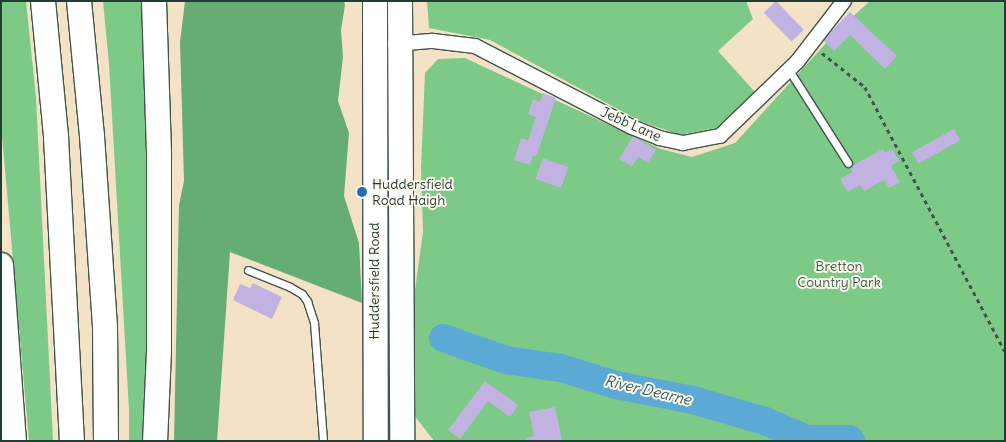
<!DOCTYPE html>
<style>
body{margin:0}
#map{position:relative;width:1006px;height:442px;overflow:hidden;background:#f3e2c6;font-family:Delius,sans-serif}
div>[style]{position:absolute}
.green>*{inset:0;background:#7dc988}
.forest>*{inset:0;background:#66ad74}
.river>*{height:28px;margin:-14px;padding:0 14px;transform-origin:14px;border-radius:14px;background:#5ca9d5}
.building>*{inset:0;background:#c1b2e1;transform-origin:0 0}
.path>*{height:2.5px;margin-top:-1.25px;transform-origin:0;background:repeating-linear-gradient(90deg,#3f564a 0 4px,transparent 0 8px)}
.roads{filter:drop-shadow(1px 0 #3f564a) drop-shadow(-1px 0 #3f564a) drop-shadow(0 1px #3f564a) drop-shadow(0 -1px #3f564a)}
.lane>*{height:7px;margin:-3.5px;padding:0 3.5px;transform-origin:3.5px;border-radius:3.5px;background:#fff}
.street>*{height:14px;margin:-7px;padding:0 7px;transform-origin:7px;border-radius:7px;background:#fff}
.highway>*{height:24px;margin:-12px;padding:0 12px;transform-origin:12px;border-radius:12px;background:#fff}
.dots>*{width:14px;height:14px;translate:-50% -50%;box-sizing:border-box;border:2px solid #fbf7ec;border-radius:50%}
span{translate:-50% -50%;white-space:nowrap;text-align:center;line-height:1.15;-webkit-text-stroke:4px #fbf7ec;paint-order:stroke}
.street-label{font-size:14px;color:#1f3d34}
.poi-label{font-size:14px;color:#1f3d34}
.left{translate:0 -50%;text-align:left}
.park-label{font-size:14px;color:#366049}
.water-label{font-size:15px;color:#315d64;font-style:italic}
.frame{position:absolute;inset:0;border:2px solid #1f3d34;pointer-events:none}
</style>
<div id="map">
<div class="green">
<i style="clip-path:polygon(1px 1px,26px 1px,36px 98px,53px 441px,29px 441px,1px 124px)"></i>
<i style="clip-path:polygon(103px 1px,147px 1px,147px 441px,129px 441px,129px 410px,109px 64px)"></i>
<i style="clip-path:polygon(427px 1px,746px 1px,753px 19px,718px 51px,755px 92px,716px 128px,680px 135px,640px 121px,490px 40px,429px 28px)"></i>
<i style="clip-path:polygon(870px 1px,1005px 1px,1005px 441px,434px 441px,414px 415px,412px 370px,414px 297px,423px 232px,421px 168px,425px 73px,438px 59px,465px 58px,661px 149px,692px 157px,735px 143px,838px 30px)"></i>
<i style="clip-path:polygon(394px 61px,396px 441px,386px 441px,386px 73px)"></i>
</div>
<div class="forest">
<i style="clip-path:polygon(185px 1px,344px 1px,345px 5px,341px 30px,343px 57px,338px 101px,349px 133px,344px 196px,359px 243px,362px 303px,230px 252px,217px 441px,174px 441px,179px 205px,184px 181px,180px 42px)"></i>
</div>
<div class="river">
<i style="left:443px;top:338px;width:67px;rotate:19.2deg"></i>
<i style="left:506px;top:360px;width:56px;rotate:8.3deg"></i>
<i style="left:561px;top:368px;width:58px;rotate:17.2deg"></i>
<i style="left:616px;top:385px;width:78px;rotate:11deg"></i>
<i style="left:693px;top:400px;width:75px;rotate:16.3deg"></i>
<i style="left:765px;top:421px;width:46px;rotate:23.2deg"></i>
<i style="left:807px;top:439px;width:42px"></i>
<i style="left:849px;top:439px;width:3px;rotate:45deg"></i>
</div>
<div class="building">
<i style="left:776px;top:1px;width:40px;height:17px;rotate:46deg"></i>
<i style="clip-path:polygon(850px 12px,897px 56px,885px 69px,850px 35px,834px 51px,823px 40px)"></i>
<i style="clip-path:polygon(543px 93px,556px 98px,536px 157px,533px 155px,530px 165px,514px 160px,521px 138px,528px 140px,536px 117px,528px 114px,533px 99px,540px 102px)"></i>
<i style="left:954px;top:129px;width:13px;height:48px;rotate:61deg"></i>
<i style="clip-path:polygon(633px 136px,656px 150px,648px 163px,638px 157px,632px 166px,619px 159px)"></i>
<i style="clip-path:polygon(883px 149px,885px 153px,892px 149px,899px 161px,891px 166px,900px 182px,889px 188px,884px 180px,864px 191px,860px 185px,848px 192px,840px 179px,852px 172px,850px 167px)"></i>
<i style="left:543px;top:158px;width:27px;height:22px;rotate:20deg"></i>
<i style="clip-path:polygon(253px 283px,282px 297px,272px 319px,233px 300px,240px 284px,250px 288px)"></i>
<i style="clip-path:polygon(485px 381px,518px 405px,510px 417px,488px 401px,460px 439px,448px 430px)"></i>
<i style="clip-path:polygon(555px 407px,562px 441px,526px 441px,526px 438px,534px 436px,529px 412px)"></i>
</div>
<div class="path">
<i style="left:822px;top:53px;width:55px;rotate:38.3deg"></i>
<i style="left:865px;top:87px;width:299px;rotate:62.1deg"></i>
</div>
<div class="roads">
<div class="lane">
<i style="left:789px;top:70px;width:110px;rotate:57.6deg"></i>
<i style="left:248px;top:270px;width:45px;rotate:22deg"></i>
<i style="left:290px;top:287px;width:14px;rotate:30deg"></i>
<i style="left:302px;top:294px;width:9px;rotate:54deg"></i>
<i style="left:307px;top:301px;width:23px;rotate:72deg"></i>
<i style="left:314px;top:323px;width:118px;rotate:85.6deg"></i>
</div>
<div class="street">
<i style="left:395px;top:44px;width:38px;rotate:-5deg"></i>
<i style="left:433px;top:41px;width:42px;rotate:6.8deg"></i>
<i style="left:475px;top:46px;width:177px;rotate:27.3deg"></i>
<i style="left:632px;top:127px;width:29px;rotate:22deg"></i>
<i style="left:659px;top:138px;width:25px;rotate:12deg"></i>
<i style="left:683px;top:143px;width:38px;rotate:-11deg"></i>
<i style="left:720px;top:136px;width:107px;rotate:-43.9deg"></i>
<i style="left:797px;top:62px;width:77px;rotate:-52.4deg"></i>
</div>
<div class="highway">
<i style="left:43px;top:1px;width:137px;rotate:84.5deg"></i>
<i style="left:56px;top:137px;width:304px;rotate:87deg"></i>
<i style="left:79px;top:1px;width:136px;rotate:84.5deg"></i>
<i style="left:92px;top:136px;width:192px;rotate:86.1deg"></i>
<i style="left:105px;top:328px;width:113px;rotate:89.5deg"></i>
<i style="left:154px;top:1px;width:153px;rotate:88.1deg"></i>
<i style="left:159px;top:154px;width:197px;rotate:90deg"></i>
<i style="left:159px;top:351px;width:90px;rotate:92.5deg"></i>
<i style="left:375px;top:1px;width:440px;rotate:89.9deg"></i>
<i style="left:400px;top:1px;width:440px;rotate:89.7deg"></i>
<i style="left:1px;top:265px;width:176px;rotate:85.8deg"></i>
</div>
</div>
<div class="dots">
<i style="left:362px;top:192px;background:#1f6fb2"></i>
</div>
<div class="street-label">
<span style="left:631px;top:124px;rotate:24deg">Jebb Lane</span>
<span style="left:374px;top:281px;rotate:-90deg">Huddersfield Road</span>
</div>
<div class="poi-label">
<span class="left" style="left:372px;top:192px">Huddersfield<br>Road Haigh</span>
</div>
<div class="park-label">
<span style="left:839px;top:274px">Bretton<br>Country Park</span>
</div>
<div class="water-label">
<span style="left:648px;top:390px;rotate:13deg">River Dearne</span>
</div>
<div class="frame"></div>
</div>
